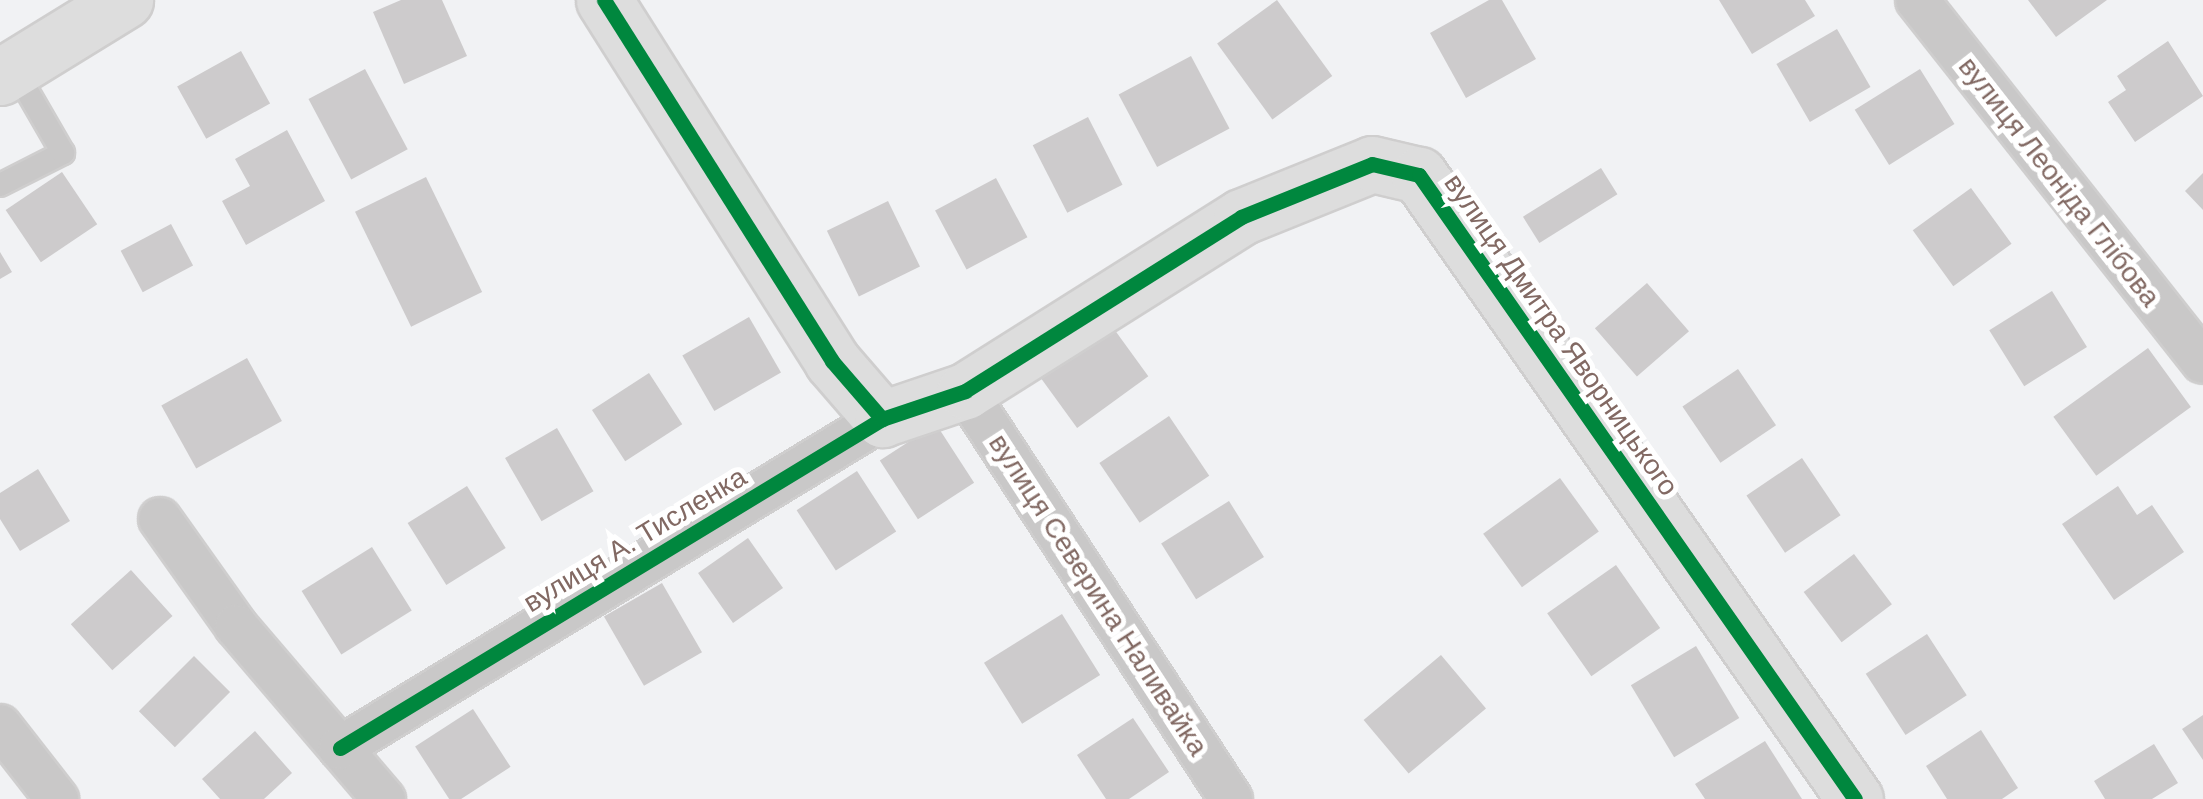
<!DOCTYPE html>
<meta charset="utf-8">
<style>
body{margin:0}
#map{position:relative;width:2203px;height:799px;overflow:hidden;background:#f1f2f4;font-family:Arial,sans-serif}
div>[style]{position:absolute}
.building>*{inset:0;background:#cdcbcc;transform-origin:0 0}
.roads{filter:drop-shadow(2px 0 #cfcece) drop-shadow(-2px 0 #cfcece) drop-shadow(0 2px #cfcece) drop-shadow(0 -2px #cfcece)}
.lane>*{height:22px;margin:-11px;padding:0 11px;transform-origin:11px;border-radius:11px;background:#c9c8c8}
.street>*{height:42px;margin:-21px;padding:0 21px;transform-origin:21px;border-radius:21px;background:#c9c8c8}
.secondary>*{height:55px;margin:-27.5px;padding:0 27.5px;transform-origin:27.5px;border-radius:27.5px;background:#ddd}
.cycleway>*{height:15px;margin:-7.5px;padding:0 7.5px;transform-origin:7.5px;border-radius:7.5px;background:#00873e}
span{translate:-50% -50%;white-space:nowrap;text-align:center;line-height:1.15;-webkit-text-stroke:10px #fff;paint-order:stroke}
.street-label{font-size:28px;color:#826963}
</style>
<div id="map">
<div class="building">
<i style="clip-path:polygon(401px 0,442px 0,467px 56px,404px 84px,373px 12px)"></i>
<i style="left:1277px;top:0;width:94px;height:74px;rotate:54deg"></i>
<i style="clip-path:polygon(1489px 0,1502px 0,1536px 59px,1466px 98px,1430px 33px)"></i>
<i style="clip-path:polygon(1719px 0,1805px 0,1815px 16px,1752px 54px)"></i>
<i style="clip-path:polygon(2028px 0,2107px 0,2056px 37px)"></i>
<i style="left:1837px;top:29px;width:67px;height:70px;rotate:60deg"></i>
<i style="clip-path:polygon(2168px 41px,2203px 96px,2135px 142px,2108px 102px,2126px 90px,2117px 76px)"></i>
<i style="left:241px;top:51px;width:60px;height:73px;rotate:61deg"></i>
<i style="left:1191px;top:56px;width:82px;height:82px;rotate:62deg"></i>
<i style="left:365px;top:69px;width:91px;height:64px;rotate:62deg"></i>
<i style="left:1920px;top:69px;width:65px;height:77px;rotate:58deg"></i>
<i style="left:1088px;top:117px;width:76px;height:62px;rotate:63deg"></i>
<i style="clip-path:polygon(287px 130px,325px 201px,246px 245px,222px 201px,250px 186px,235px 159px)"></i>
<i style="left:1601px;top:168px;width:31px;height:92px;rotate:58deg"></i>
<i style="left:62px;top:172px;width:63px;height:68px;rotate:56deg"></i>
<i style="clip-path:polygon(2203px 173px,2203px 210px,2185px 191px)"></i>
<i style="left:426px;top:177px;width:128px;height:79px;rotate:64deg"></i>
<i style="left:996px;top:178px;width:67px;height:69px;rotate:62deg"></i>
<i style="left:1971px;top:188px;width:69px;height:72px;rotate:54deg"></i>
<i style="left:888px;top:201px;width:73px;height:68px;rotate:64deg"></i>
<i style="left:171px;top:224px;width:47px;height:57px;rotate:62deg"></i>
<i style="clip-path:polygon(0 252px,12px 272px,0 279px)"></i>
<i style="left:1647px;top:283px;width:64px;height:69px;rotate:49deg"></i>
<i style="left:2052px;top:291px;width:66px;height:74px;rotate:58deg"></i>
<i style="left:749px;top:317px;width:64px;height:77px;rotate:60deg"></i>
<i style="left:1106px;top:318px;width:72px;height:88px;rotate:54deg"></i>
<i style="left:2148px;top:348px;width:73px;height:117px;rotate:54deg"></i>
<i style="left:247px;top:358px;width:72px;height:98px;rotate:61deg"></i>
<i style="left:1738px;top:369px;width:68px;height:67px;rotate:56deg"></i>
<i style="left:649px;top:373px;width:61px;height:68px;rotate:57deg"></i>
<i style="left:1169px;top:416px;width:72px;height:84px;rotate:56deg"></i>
<i style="left:936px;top:424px;width:70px;height:67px;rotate:57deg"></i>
<i style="left:557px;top:428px;width:73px;height:60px;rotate:60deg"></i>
<i style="left:1802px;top:458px;width:69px;height:67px;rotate:56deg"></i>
<i style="clip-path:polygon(38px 469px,70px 521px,20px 551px,0 519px,0 493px)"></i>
<i style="left:857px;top:471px;width:72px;height:72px;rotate:57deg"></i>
<i style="left:1560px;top:478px;width:66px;height:95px;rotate:54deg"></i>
<i style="left:467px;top:486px;width:73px;height:70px;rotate:58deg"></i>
<i style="clip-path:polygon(2118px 486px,2137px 515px,2152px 505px,2184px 552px,2114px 600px,2062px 524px)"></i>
<i style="left:1229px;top:501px;width:66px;height:80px;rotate:58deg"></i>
<i style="left:748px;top:538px;width:61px;height:61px;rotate:55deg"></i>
<i style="left:372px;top:547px;width:75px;height:83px;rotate:58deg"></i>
<i style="left:1854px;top:554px;width:63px;height:63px;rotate:53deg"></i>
<i style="left:1616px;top:565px;width:77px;height:84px;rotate:55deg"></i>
<i style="left:131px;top:570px;width:62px;height:81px;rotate:48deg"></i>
<i style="left:662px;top:583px;width:80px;height:67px;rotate:60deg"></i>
<i style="left:1062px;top:614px;width:72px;height:92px;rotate:58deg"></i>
<i style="left:1927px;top:634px;width:73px;height:73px;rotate:57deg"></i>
<i style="left:1696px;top:646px;width:84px;height:76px;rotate:59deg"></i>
<i style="left:1441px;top:655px;width:70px;height:101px;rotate:50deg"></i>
<i style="left:194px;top:656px;width:51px;height:78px;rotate:45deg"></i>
<i style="left:473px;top:709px;width:69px;height:69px;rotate:57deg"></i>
<i style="clip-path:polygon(2203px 715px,2203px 760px,2182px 729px)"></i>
<i style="clip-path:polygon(1133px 718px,1169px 772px,1129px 799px,1106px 799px,1077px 755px)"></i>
<i style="clip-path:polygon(1981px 730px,2018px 788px,2002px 799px,1947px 799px,1926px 766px)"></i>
<i style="clip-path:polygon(255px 731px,292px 773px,264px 799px,220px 799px,202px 779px)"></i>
<i style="clip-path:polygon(1765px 741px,1802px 799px,1705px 799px,1695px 784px)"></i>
<i style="clip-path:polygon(2154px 744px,2178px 783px,2152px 799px,2105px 799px,2094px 781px)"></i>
</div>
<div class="roads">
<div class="lane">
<i style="left:0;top:185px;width:71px;rotate:-26.9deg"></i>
<i style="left:63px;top:153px;width:98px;rotate:-120deg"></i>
</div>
<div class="street">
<i style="left:1917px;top:0;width:461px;rotate:51.7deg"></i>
<i style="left:965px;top:391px;width:487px;rotate:56.9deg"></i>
<i style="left:160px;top:519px;width:131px;rotate:54.6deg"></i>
<i style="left:236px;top:626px;width:228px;rotate:49.5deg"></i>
<i style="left:0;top:726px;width:93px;rotate:52deg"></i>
<i style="left:340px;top:748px;width:634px;rotate:-31.26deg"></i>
</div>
<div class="secondary">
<i style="left:604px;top:0;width:427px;rotate:57.7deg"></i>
<i style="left:832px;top:361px;width:77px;rotate:49.2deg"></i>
<i style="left:882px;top:419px;width:88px;rotate:-18.6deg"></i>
<i style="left:965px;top:391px;width:326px;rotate:-32.2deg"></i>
<i style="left:1241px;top:217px;width:141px;rotate:-22deg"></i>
<i style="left:1372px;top:164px;width:48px;rotate:13.2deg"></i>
<i style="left:1419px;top:175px;width:761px;rotate:55.06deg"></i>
<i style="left:0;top:77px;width:147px;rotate:-31.6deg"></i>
</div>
</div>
<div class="cycleway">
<i style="left:604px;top:0;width:427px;rotate:57.7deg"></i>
<i style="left:832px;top:361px;width:77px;rotate:49.2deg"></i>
<i style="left:340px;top:748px;width:634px;rotate:-31.26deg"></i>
<i style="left:882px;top:419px;width:88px;rotate:-18.6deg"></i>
<i style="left:965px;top:391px;width:326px;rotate:-32.2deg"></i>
<i style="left:1241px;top:217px;width:141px;rotate:-22deg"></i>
<i style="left:1372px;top:164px;width:48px;rotate:13.2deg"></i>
<i style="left:1419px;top:175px;width:761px;rotate:55.06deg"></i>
</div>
<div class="street-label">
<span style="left:2059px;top:182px;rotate:52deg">вулиця Леоніда Глібова</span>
<span style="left:1561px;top:335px;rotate:55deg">вулиця Дмитра Яворницького</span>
<span style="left:635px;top:540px;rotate:-31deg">вулиця А. Тисленка</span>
<span style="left:1098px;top:595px;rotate:57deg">вулиця Северина Наливайка</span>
</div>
</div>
